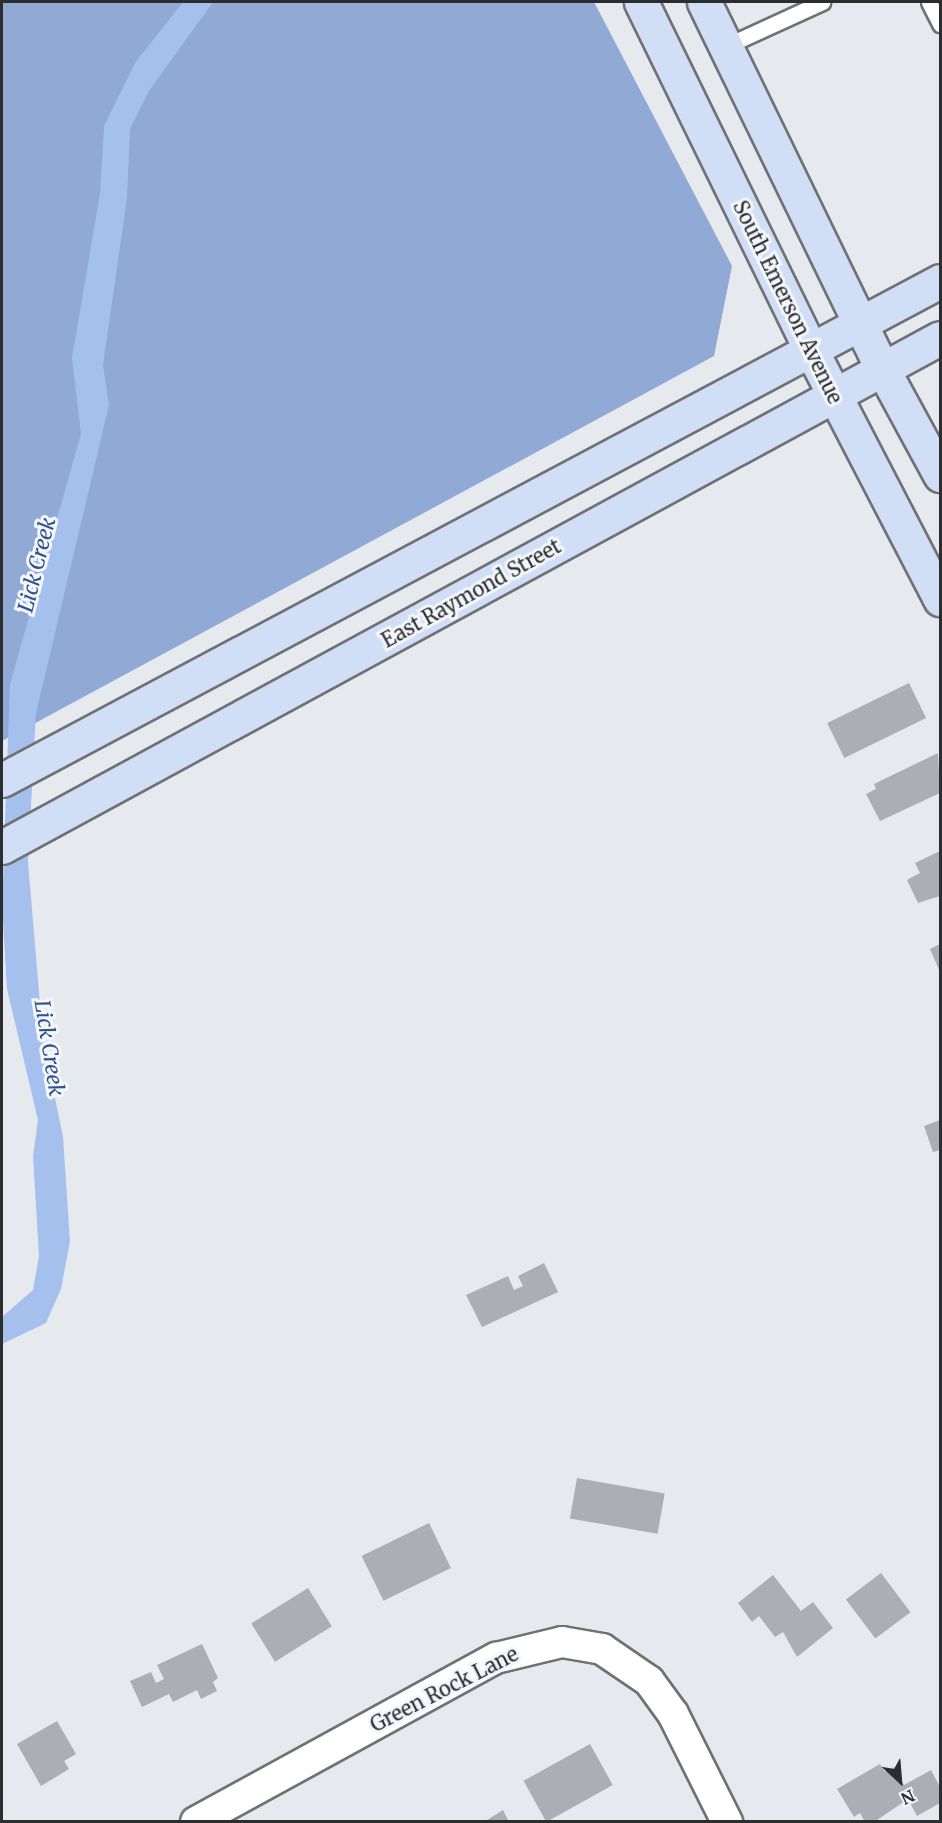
<!DOCTYPE html>
<style>
body{margin:0}
#map{position:relative;width:942px;height:1823px;overflow:hidden;background:#e6e9ed;font-family:Merriweather,serif}
div>[style]{position:absolute}
.forest>*{inset:0;background:#90a9d5}
.water>*{inset:0;background:#a6c0ed}
.building>*{inset:0;background:#abaeb2;transform-origin:0 0}
.roads{filter:drop-shadow(2px 0 #6f7175) drop-shadow(-2px 0 #6f7175) drop-shadow(0 2px #6f7175) drop-shadow(0 -2px #6f7175)}
.lane>*{height:15px;margin:-7.5px;padding:0 7.5px;transform-origin:7.5px;border-radius:7.5px;background:#fff}
.street>*{height:30px;margin:-15px;padding:0 15px;transform-origin:15px;border-radius:15px;background:#fff}
.primary>*{height:33px;margin:-16.5px;padding:0 16.5px;transform-origin:16.5px;border-radius:16.5px;background:#d1dff6}
span{translate:-50% -50%;white-space:nowrap;text-align:center;line-height:1.15;-webkit-text-stroke:6px #f3f6fb;paint-order:stroke}
.street-label{font-size:20px;color:#2c2d2f}
.water-label{font-size:21px;color:#32518a;font-style:italic}
.frame{position:absolute;inset:0;border:3px solid #2c2d2f;pointer-events:none}
.north{position:absolute;left:870px;top:1751px;width:60px;height:60px;-webkit-text-stroke:4px #f3f6fb;paint-order:stroke;rotate:154deg;font-size:16px;font-weight:700;line-height:24px;text-align:center;color:#2c2d2f}
.north::after{content:'';display:block;margin:auto;width:21px;height:27px;background:#2c2d2f;clip-path:polygon(50% 0,100% 100%,50% 72%,0 100%)}
</style>
<div id="map">
<div class="forest">
<i style="clip-path:polygon(2px 2px,594px 2px,732px 266px,714px 356px,2px 741px)"></i>
</div>
<div class="water">
<i style="clip-path:polygon(183px 2px,213px 2px,149px 91px,130px 129px,127px 198px,103px 365px,109px 405px,36px 713px,28px 862px,43px 1040px,63px 1137px,70px 1241px,61px 1289px,46px 1323px,2px 1344px,2px 1317px,33px 1290px,39px 1256px,33px 1156px,38px 1120px,7px 989px,2px 904px,10px 684px,81px 434px,72px 358px,100px 194px,104px 126px,135px 63px)"></i>
</div>
<div class="building">
<i style="left:909px;top:683px;width:39px;height:91px;rotate:64deg"></i>
<i style="clip-path:polygon(938px 753px,940px 793px,880px 821px,866px 794px,876px 789px,874px 784px)"></i>
<i style="clip-path:polygon(940px 851px,940px 896px,918px 903px,907px 880px,920px 873px,915px 863px)"></i>
<i style="clip-path:polygon(940px 944px,940px 972px,930px 949px)"></i>
<i style="clip-path:polygon(940px 1120px,940px 1150px,933px 1152px,924px 1126px)"></i>
<i style="clip-path:polygon(544px 1263px,558px 1292px,482px 1327px,466px 1295px,508px 1276px,514px 1290px,523px 1286px,518px 1276px)"></i>
<i style="left:577px;top:1478px;width:89px;height:41px;rotate:10deg"></i>
<i style="left:429px;top:1523px;width:50px;height:75px;rotate:64deg"></i>
<i style="left:881px;top:1573px;width:49px;height:44px;rotate:53deg"></i>
<i style="clip-path:polygon(773px 1575px,801px 1611px,813px 1602px,833px 1628px,797px 1657px,783px 1632px,775px 1637px,759px 1616px,752px 1622px,738px 1603px)"></i>
<i style="left:308px;top:1588px;width:45px;height:67px;rotate:58deg"></i>
<i style="clip-path:polygon(202px 1644px,218px 1678px,213px 1682px,217px 1691px,201px 1699px,197px 1690px,173px 1702px,169px 1694px,142px 1707px,130px 1681px,151px 1672px,156px 1683px,164px 1679px,157px 1665px)"></i>
<i style="clip-path:polygon(57px 1721px,76px 1754px,64px 1761px,69px 1769px,41px 1786px,17px 1744px)"></i>
<i style="left:590px;top:1744px;width:47px;height:76px;rotate:61deg"></i>
<i style="clip-path:polygon(880px 1764px,885px 1772px,894px 1767px,904px 1785px,931px 1770px,940px 1787px,940px 1803px,917px 1816px,908px 1799px,874px 1822px,865px 1822px,860px 1813px,854px 1817px,837px 1789px)"></i>
<i style="clip-path:polygon(503px 1810px,509px 1822px,484px 1822px)"></i>
</div>
<div class="roads">
<div class="lane">
<i style="left:929px;top:2px;width:25px;rotate:63deg"></i>
<i style="left:726px;top:46px;width:106px;rotate:-24.6deg"></i>
</div>
<div class="street">
<i style="left:196px;top:1822px;width:342px;rotate:-28.7deg"></i>
<i style="left:496px;top:1658px;width:68px;rotate:-13.6deg"></i>
<i style="left:562px;top:1642px;width:41px;rotate:9.9deg"></i>
<i style="left:602px;top:1649px;width:57px;rotate:34.2deg"></i>
<i style="left:649px;top:1681px;width:41px;rotate:54deg"></i>
<i style="left:673px;top:1714px;width:121px;rotate:63.4deg"></i>
</div>
<div class="primary">
<i style="left:641px;top:2px;width:385px;rotate:64deg"></i>
<i style="left:810px;top:348px;width:283px;rotate:62.6deg"></i>
<i style="left:704px;top:2px;width:407px;rotate:64.1deg"></i>
<i style="left:882px;top:368px;width:122px;rotate:61.5deg"></i>
<i style="left:2px;top:780px;width:1062px;rotate:-28.01deg"></i>
<i style="left:2px;top:847px;width:1067px;rotate:-28.49deg"></i>
</div>
</div>
<div class="street-label">
<span style="left:788px;top:302px;rotate:64deg">South Emerson Avenue</span>
<span style="left:471px;top:593px;rotate:-29deg">East Raymond Street</span>
<span style="left:444px;top:1689px;rotate:-27deg">Green Rock Lane</span>
</div>
<div class="water-label">
<span style="left:37px;top:565px;rotate:-76deg">Lick Creek</span>
<span style="left:49px;top:1048px;rotate:81deg">Lick Creek</span>
</div>
<div class="frame"></div>
<div class="north">N</div>
</div>
